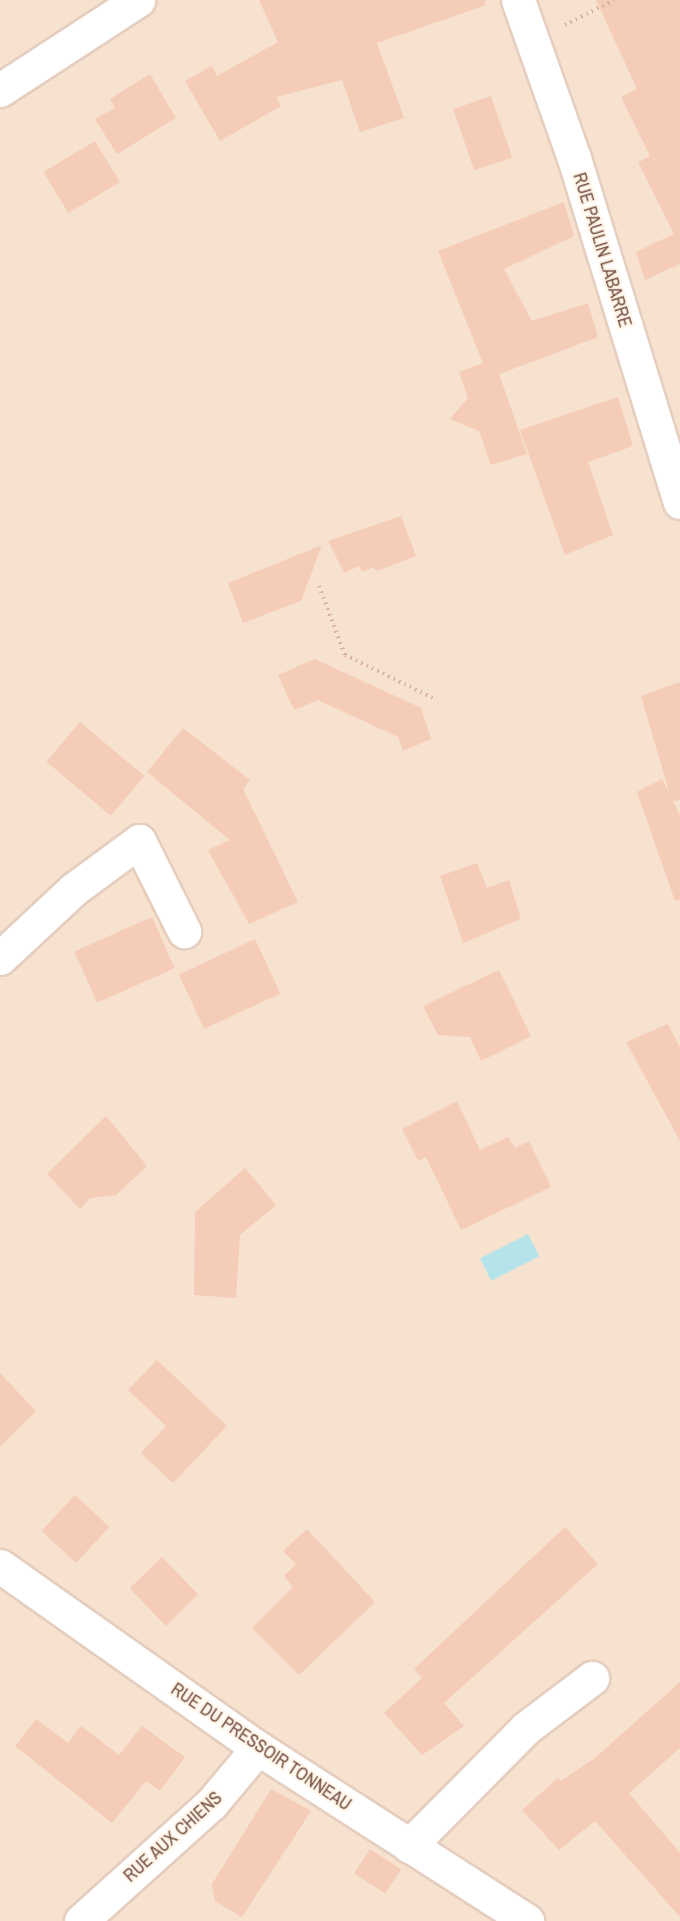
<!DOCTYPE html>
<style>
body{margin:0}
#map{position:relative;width:680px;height:1921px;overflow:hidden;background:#fef1e1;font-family:"Archivo Narrow",sans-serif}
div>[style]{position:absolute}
.residential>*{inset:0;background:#f6e2cf;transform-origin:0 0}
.water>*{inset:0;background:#b4e4e9;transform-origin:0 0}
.building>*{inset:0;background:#f5ccb7;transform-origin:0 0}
.path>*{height:4px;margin-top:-2px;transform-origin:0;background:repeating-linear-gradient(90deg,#daaf9a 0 1.5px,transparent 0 6px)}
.roads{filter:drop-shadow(2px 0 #e5cebf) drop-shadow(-2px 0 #e5cebf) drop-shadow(0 2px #e5cebf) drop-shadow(0 -2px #e5cebf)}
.minor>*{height:33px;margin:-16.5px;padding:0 16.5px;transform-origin:16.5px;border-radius:16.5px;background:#fff}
span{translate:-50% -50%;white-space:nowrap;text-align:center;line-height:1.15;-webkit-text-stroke:4.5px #fff5e9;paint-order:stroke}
.street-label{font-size:18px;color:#775446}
</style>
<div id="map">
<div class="residential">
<i style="left:0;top:0;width:680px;height:1921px"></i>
</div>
<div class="water">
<i style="left:528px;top:1234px;width:25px;height:54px;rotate:63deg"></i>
</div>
<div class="building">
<i style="clip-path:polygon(259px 0,485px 0,486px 5px,377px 43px,404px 118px,360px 132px,342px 80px,276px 97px,281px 106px,220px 141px,185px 81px,212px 66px,217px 76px,278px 42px)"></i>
<i style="clip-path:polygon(596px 0,680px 0,680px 264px,645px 280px,636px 252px,674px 234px,638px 162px,650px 156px,621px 97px,637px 89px)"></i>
<i style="clip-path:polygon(150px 74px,176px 118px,117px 154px,95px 119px,115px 108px,110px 99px)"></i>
<i style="left:491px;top:96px;width:65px;height:40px;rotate:71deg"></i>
<i style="left:95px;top:141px;width:48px;height:60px;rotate:59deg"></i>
<i style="clip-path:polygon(564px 202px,574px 236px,504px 269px,532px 321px,588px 303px,598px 337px,499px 374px,527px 454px,491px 465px,479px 431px,450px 419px,468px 398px,459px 372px,483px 363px,438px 251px)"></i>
<i style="clip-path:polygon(618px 397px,633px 446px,588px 462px,613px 535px,565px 555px,520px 430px)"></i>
<i style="clip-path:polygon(401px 516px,416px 556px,376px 571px,373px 567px,362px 572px,359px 566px,344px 573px,328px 541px)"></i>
<i style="clip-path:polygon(322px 545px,301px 601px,243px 623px,228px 583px)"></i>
<i style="clip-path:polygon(315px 659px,421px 708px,431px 739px,403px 751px,398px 737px,318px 700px,294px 710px,278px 675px)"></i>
<i style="clip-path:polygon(680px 682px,680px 800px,673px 801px,680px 815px,680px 900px,675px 901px,637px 792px,662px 779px,670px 795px,641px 696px)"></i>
<i style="left:80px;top:722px;width:84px;height:52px;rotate:40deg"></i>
<i style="clip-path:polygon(183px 728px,250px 780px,243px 789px,298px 902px,249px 924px,208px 850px,230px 840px,147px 772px)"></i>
<i style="clip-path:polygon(477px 863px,487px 888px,509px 880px,521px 919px,463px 943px,440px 876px)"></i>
<i style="left:152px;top:917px;width:56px;height:85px;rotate:66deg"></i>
<i style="left:255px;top:939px;width:60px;height:84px;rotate:65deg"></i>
<i style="clip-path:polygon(499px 970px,531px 1036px,481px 1061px,470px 1037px,438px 1035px,423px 1006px)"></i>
<i style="clip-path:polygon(668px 1024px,680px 1048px,680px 1141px,626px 1042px)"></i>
<i style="clip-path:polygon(457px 1101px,480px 1150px,508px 1137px,515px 1148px,529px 1141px,551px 1187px,461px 1230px,426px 1157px,418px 1161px,402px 1129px)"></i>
<i style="clip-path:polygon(106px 1116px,147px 1166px,116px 1195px,90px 1198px,80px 1209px,47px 1174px)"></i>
<i style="clip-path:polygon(245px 1168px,276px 1205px,240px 1235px,236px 1298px,194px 1295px,195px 1212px)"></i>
<i style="clip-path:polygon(157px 1360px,227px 1426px,173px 1483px,141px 1453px,166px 1426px,128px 1390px)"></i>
<i style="clip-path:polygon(0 1373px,36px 1411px,0 1447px)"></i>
<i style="left:75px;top:1495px;width:47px;height:49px;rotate:43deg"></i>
<i style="clip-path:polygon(565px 1527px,598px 1564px,444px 1703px,464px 1726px,422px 1755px,384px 1713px,422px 1678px,414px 1669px)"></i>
<i style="clip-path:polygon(307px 1529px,375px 1602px,299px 1675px,252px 1628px,293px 1587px,284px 1576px,296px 1564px,283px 1551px)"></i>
<i style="left:162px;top:1557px;width:52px;height:45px;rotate:46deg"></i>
<i style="clip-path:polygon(680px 1682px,680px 1748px,629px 1793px,680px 1853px,680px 1917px,595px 1821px,559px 1850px,522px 1810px,558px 1778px,561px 1781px,596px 1757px)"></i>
<i style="clip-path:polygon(36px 1719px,68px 1743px,81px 1726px,119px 1755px,142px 1726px,185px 1757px,160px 1791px,146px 1781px,112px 1823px,15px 1746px)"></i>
<i style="clip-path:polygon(271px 1789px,311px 1811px,242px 1917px,215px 1901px,212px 1884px)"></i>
<i style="left:370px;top:1849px;width:37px;height:29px;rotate:33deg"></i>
</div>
<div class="path">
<i style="left:565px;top:25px;width:55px;rotate:-27deg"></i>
<i style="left:319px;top:586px;width:74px;rotate:69.4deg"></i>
<i style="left:345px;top:655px;width:98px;rotate:26deg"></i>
</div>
<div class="roads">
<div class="minor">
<i style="left:518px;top:0;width:168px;rotate:70.5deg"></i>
<i style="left:574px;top:158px;width:360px;rotate:72.9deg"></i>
<i style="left:0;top:90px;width:165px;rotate:-33.1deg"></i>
<i style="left:0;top:958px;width:101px;rotate:-43deg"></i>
<i style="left:74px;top:889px;width:81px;rotate:-36.4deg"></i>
<i style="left:139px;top:841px;width:101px;rotate:63.4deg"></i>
<i style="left:0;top:1566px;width:316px;rotate:35.2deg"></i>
<i style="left:258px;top:1748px;width:320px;rotate:32.7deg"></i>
<i style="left:409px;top:1846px;width:166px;rotate:-45.2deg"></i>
<i style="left:526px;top:1728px;width:83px;rotate:-37.1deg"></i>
<i style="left:81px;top:1921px;width:175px;rotate:-42deg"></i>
<i style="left:211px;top:1804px;width:73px;rotate:-50deg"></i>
</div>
</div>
<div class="street-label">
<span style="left:602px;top:250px;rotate:73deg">RUE PAULIN LABARRE</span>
<span style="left:261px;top:1747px;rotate:34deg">RUE DU PRESSOIR TONNEAU</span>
<span style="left:173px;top:1837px;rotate:-42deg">RUE AUX CHIENS</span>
</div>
</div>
